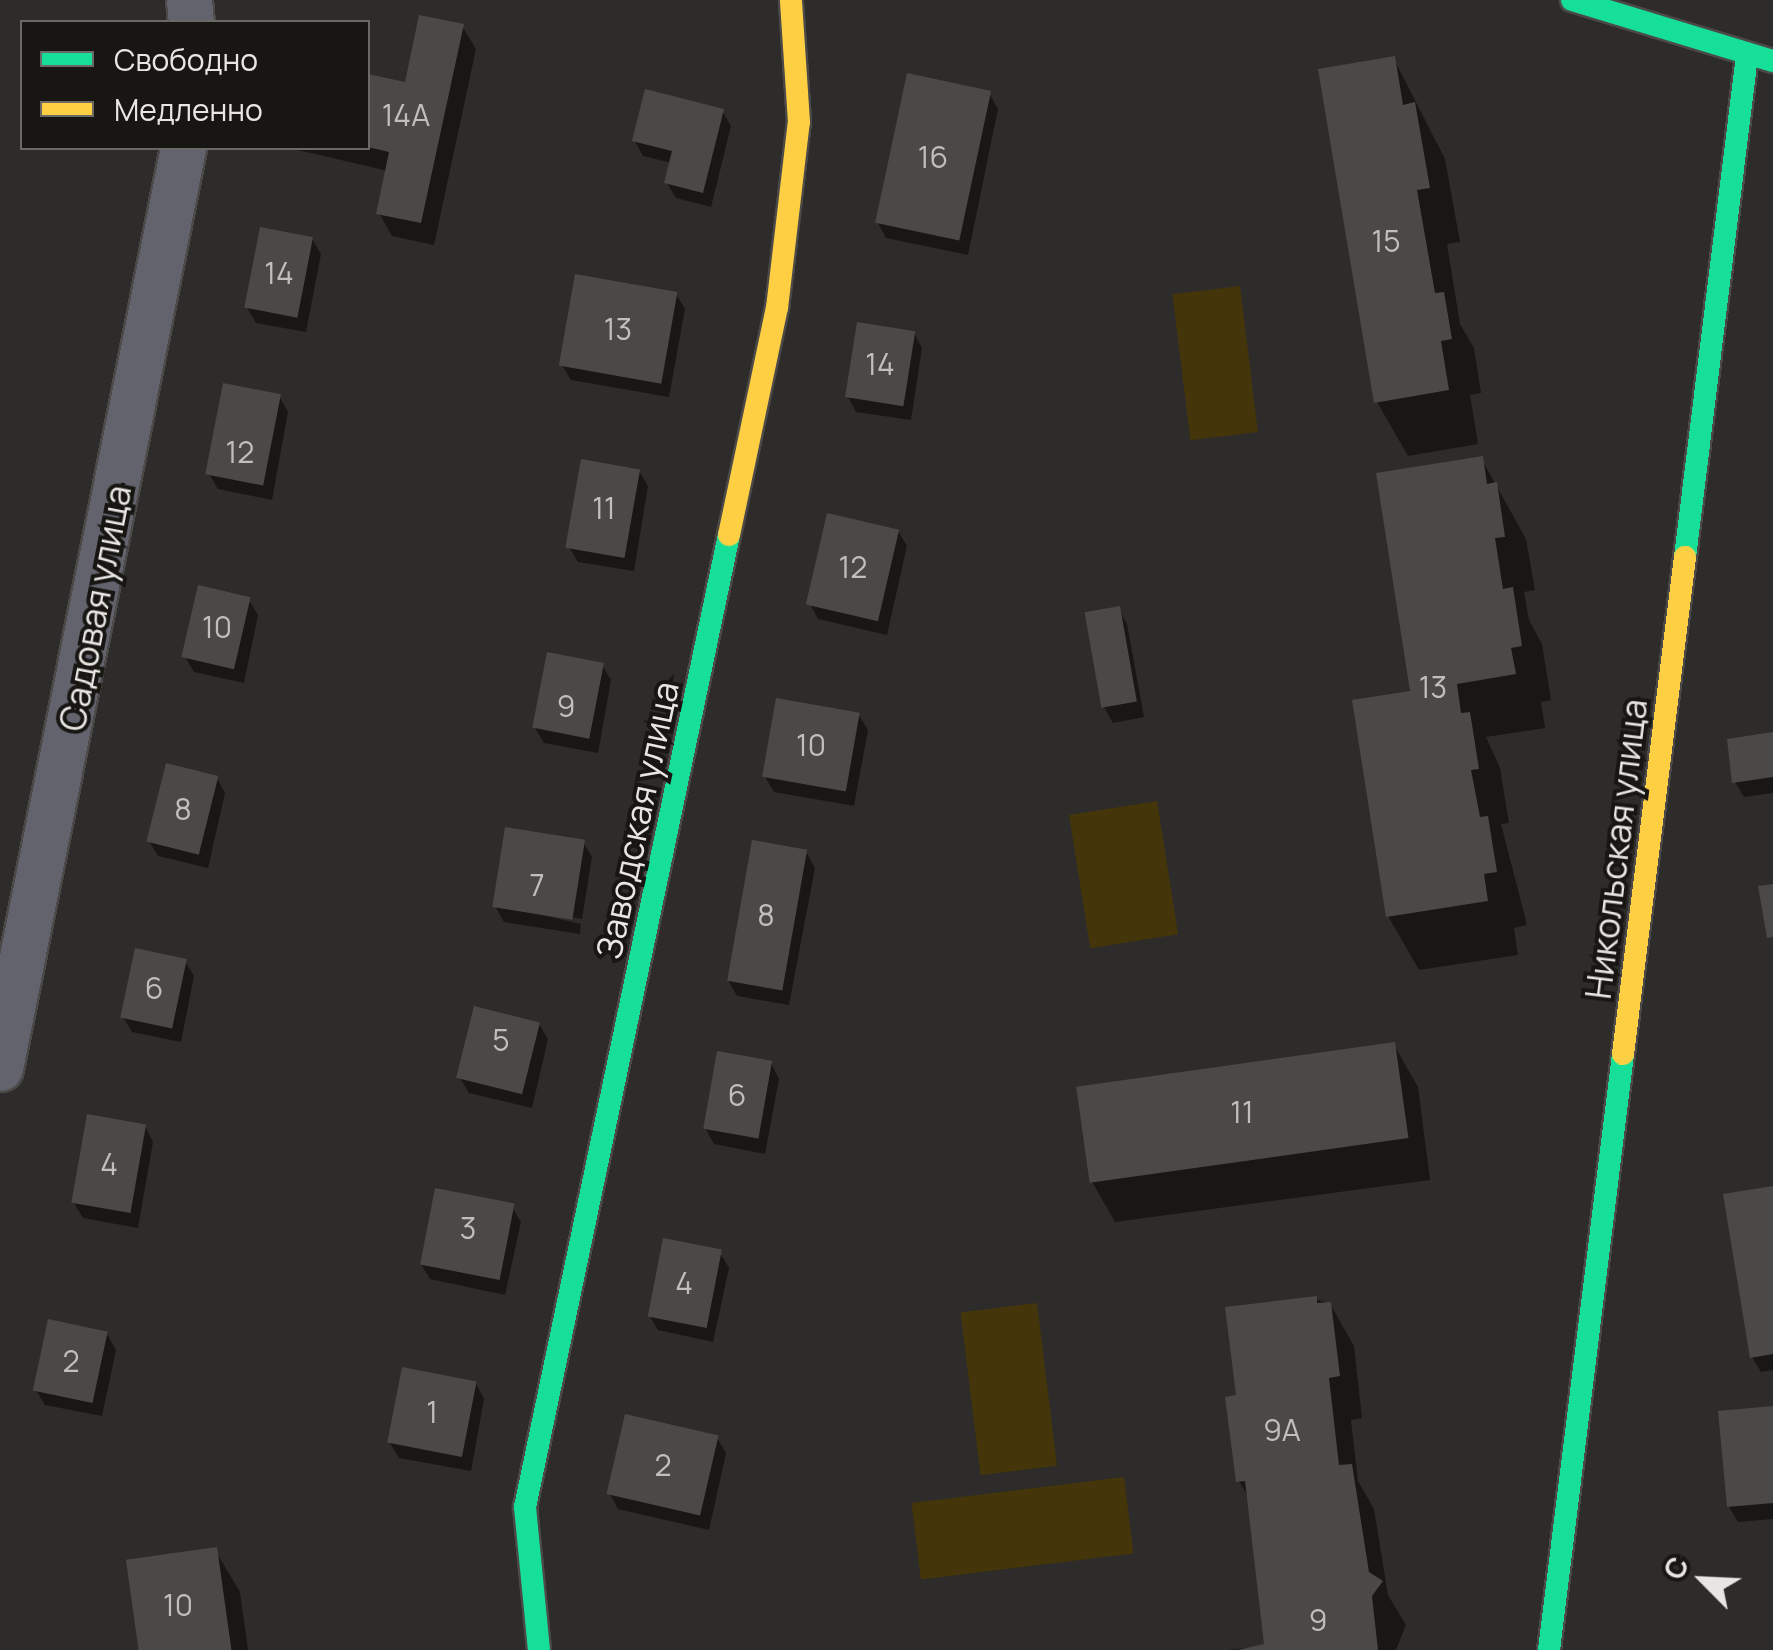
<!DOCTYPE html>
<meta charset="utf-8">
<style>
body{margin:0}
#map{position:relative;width:1773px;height:1650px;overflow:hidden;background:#2e2c2a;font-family:Manrope,sans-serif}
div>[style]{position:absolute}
.green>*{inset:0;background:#44360a;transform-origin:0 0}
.shadow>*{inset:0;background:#0007}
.building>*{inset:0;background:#4b4947;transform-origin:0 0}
.roads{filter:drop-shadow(2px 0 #4b4a48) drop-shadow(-2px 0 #4b4a48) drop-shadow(0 2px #4b4a48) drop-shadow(0 -2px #4b4a48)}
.street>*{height:45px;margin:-22.5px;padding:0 22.5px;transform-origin:22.5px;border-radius:22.5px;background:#63636e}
.fast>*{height:22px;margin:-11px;padding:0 11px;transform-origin:11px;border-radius:11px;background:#16e098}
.slow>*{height:22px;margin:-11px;padding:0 11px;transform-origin:11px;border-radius:11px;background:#ffcf43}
span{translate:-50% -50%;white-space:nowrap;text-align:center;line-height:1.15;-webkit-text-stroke:8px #171613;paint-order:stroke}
.number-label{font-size:30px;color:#c0bfbb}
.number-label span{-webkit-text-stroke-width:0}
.street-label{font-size:35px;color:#e7e6e2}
.legend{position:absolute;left:20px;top:20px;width:350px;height:130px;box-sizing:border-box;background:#171613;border:2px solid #6a6966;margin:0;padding:12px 18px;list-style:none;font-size:30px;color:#e7e6e2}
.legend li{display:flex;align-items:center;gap:20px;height:50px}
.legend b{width:50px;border:2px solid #6a6966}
.north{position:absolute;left:1653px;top:1530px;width:100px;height:100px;-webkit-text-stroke:8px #171613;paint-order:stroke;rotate:294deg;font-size:28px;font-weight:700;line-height:40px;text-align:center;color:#e7e6e2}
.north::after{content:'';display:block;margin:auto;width:35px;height:45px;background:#e7e6e2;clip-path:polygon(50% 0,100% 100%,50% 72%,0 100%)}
</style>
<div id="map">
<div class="green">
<i style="left:1240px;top:286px;width:147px;height:68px;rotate:83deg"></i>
<i style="left:1157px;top:801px;width:135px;height:89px;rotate:81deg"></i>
<i style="left:1037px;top:1303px;width:164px;height:77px;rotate:83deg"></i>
<i style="left:1124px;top:1477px;width:77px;height:214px;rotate:83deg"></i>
</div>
<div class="shadow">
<i style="clip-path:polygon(462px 26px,476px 49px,434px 245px,392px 236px,379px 213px,388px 171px,289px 148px,368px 148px,368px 76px,407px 85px)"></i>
<i style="clip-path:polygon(1394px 59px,1445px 159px,1460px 242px,1447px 244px,1460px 324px,1474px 348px,1481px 393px,1470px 395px,1478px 444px,1408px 456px,1377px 402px)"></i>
<i style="clip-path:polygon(989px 93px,998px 109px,968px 255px,886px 238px,878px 223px)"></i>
<i style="clip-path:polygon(722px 111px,731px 126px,711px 207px,676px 198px,667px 183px,672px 163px,643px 156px,634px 140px)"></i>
<i style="clip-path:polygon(312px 239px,321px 254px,306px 332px,256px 323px,247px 308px)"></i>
<i style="clip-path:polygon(676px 294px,685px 309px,669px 397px,571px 380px,562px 365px)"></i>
<i style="clip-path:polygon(914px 333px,922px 348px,911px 420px,856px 412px,848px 397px)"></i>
<i style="clip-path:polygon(279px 396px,288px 412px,272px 500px,218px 489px,209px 474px)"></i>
<i style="clip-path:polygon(1481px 458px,1526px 539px,1535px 590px,1524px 592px,1529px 620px,1542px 644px,1551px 700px,1541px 702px,1545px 728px,1486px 737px,1500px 768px,1509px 823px,1501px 824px,1527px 925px,1514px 928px,1518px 955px,1419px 970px,1388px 916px,1413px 693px)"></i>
<i style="clip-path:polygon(639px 471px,648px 486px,634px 571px,578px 562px,569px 547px)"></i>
<i style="clip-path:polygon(898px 531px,907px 546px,887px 635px,818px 619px,810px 604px)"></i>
<i style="clip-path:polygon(249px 600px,258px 615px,244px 683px,194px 672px,185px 657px)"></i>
<i style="clip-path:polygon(1118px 608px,1127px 624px,1144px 717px,1113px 723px,1104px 707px)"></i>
<i style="clip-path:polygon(602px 665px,611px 680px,598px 753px,544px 743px,535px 728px)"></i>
<i style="clip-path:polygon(859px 715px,868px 730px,854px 806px,774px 792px,765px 777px)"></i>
<i style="clip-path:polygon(1773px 735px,1773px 793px,1744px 797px,1735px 782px)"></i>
<i style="clip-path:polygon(217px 778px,225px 793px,208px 868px,158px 856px,149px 841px)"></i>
<i style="clip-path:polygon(583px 842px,592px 857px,582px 919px,502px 906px,581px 924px,580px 934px,504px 922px,495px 906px)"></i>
<i style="clip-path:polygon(806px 852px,815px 868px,789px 1005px,737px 996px,728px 980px)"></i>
<i style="clip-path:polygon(185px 961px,194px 976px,181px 1042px,132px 1032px,123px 1017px)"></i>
<i style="clip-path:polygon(539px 1024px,548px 1039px,532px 1108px,469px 1093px,460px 1078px)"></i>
<i style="clip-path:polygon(1394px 1045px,1418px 1087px,1430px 1180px,1115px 1222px,1091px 1180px)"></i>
<i style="clip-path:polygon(771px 1063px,779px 1079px,765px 1154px,714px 1144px,705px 1128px)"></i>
<i style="clip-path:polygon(145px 1126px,153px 1142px,138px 1228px,83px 1218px,74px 1203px)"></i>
<i style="clip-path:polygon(1773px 1188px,1773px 1370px,1761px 1372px,1752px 1357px)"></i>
<i style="clip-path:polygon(512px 1207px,521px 1222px,505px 1295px,430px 1279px,421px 1264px)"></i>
<i style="clip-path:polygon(720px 1253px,729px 1268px,713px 1342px,658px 1330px,649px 1315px)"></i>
<i style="clip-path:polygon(1315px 1299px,1330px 1304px,1354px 1346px,1362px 1418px,1351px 1420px,1358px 1481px,1374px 1509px,1388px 1595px,1406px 1625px,1396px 1650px,1226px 1650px,1267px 1646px,1250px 1500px,1239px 1481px,1239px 1397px)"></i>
<i style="clip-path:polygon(107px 1334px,116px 1350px,102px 1416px,45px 1405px,36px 1390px)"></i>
<i style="clip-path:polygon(476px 1384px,484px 1399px,471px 1471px,399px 1458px,390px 1443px)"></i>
<i style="clip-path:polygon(1773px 1408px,1773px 1519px,1738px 1522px,1729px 1507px)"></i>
<i style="clip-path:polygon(717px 1438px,726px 1453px,709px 1530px,618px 1509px,610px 1494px)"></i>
<i style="clip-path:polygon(215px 1550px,240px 1592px,248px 1650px,141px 1650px)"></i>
</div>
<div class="building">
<i style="clip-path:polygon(419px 15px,464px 24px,421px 223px,376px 214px,389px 152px,368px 147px,368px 74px,405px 82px)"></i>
<i style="clip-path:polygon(1395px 56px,1403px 105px,1415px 102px,1430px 188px,1417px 190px,1435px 293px,1444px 292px,1452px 339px,1441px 341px,1449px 390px,1374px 403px,1318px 69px)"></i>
<i style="left:907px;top:73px;width:86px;height:153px;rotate:12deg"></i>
<i style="clip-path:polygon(645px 89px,724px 109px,703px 193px,664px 183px,672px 151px,632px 141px)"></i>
<i style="left:260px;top:227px;width:54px;height:82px;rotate:11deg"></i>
<i style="left:575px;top:274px;width:104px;height:93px;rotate:10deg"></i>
<i style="left:857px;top:322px;width:59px;height:76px;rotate:9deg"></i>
<i style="left:223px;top:383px;width:59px;height:93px;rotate:11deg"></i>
<i style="clip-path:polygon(1483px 456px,1487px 484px,1497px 482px,1505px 537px,1495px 538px,1503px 589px,1513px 587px,1522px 646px,1511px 648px,1516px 674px,1457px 684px,1461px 713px,1470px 712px,1479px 769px,1471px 770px,1480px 817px,1488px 816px,1497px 872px,1484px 874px,1488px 901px,1386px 917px,1352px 700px,1410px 691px,1376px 473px)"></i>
<i style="left:581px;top:459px;width:60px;height:90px;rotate:10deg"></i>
<i style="left:827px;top:513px;width:74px;height:94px;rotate:13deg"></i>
<i style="left:198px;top:585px;width:54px;height:74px;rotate:13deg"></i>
<i style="left:1120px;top:606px;width:97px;height:36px;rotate:80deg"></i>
<i style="left:547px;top:652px;width:58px;height:77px;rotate:11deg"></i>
<i style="left:776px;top:698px;width:85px;height:80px;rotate:10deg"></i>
<i style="clip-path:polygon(1773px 732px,1773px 777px,1732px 783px,1727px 739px)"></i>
<i style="left:166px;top:763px;width:54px;height:81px;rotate:14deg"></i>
<i style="left:505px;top:827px;width:81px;height:81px;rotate:9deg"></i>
<i style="left:752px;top:840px;width:56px;height:143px;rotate:10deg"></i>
<i style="clip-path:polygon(1773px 884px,1773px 937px,1767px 938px,1758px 886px)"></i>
<i style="left:135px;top:948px;width:53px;height:71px;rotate:12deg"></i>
<i style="left:474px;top:1006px;width:68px;height:74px;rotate:14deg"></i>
<i style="left:1395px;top:1042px;width:97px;height:322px;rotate:82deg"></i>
<i style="left:717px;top:1051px;width:56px;height:79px;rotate:10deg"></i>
<i style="left:87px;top:1114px;width:60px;height:90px;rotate:10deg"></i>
<i style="clip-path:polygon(1773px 1186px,1773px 1354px,1750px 1358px,1723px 1194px)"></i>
<i style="left:435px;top:1188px;width:81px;height:78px;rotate:11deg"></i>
<i style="left:663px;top:1238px;width:60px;height:80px;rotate:11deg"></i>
<i style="clip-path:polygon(1317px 1296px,1317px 1303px,1331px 1302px,1340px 1376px,1329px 1378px,1339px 1465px,1352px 1464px,1369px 1572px,1383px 1581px,1372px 1596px,1378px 1650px,1238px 1650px,1264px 1644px,1245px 1481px,1236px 1482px,1225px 1397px,1236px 1395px,1225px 1307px)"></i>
<i style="left:48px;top:1319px;width:61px;height:73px;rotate:12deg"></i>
<i style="left:402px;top:1367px;width:76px;height:77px;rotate:11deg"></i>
<i style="clip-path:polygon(1773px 1406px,1773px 1503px,1727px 1507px,1718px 1411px)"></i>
<i style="left:625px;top:1414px;width:96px;height:82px;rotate:13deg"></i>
<i style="left:217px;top:1547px;width:104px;height:92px;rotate:82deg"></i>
</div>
<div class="roads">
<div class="street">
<i style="left:189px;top:0;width:22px;rotate:85deg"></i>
<i style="left:0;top:1068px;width:938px;rotate:-78.75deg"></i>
</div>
<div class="fast">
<i style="left:1572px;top:0;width:210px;rotate:16.9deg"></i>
<i style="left:1685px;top:557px;width:505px;rotate:-82.95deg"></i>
<i style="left:539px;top:1650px;width:144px;rotate:-95.6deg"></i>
<i style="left:525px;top:1507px;width:993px;rotate:-78.15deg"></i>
<i style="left:1549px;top:1650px;width:601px;rotate:-82.92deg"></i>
</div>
<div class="slow">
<i style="left:729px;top:535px;width:232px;rotate:-78.1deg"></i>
<i style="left:777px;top:308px;width:187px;rotate:-83.3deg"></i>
<i style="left:799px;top:122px;width:122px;rotate:-93.8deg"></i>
<i style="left:1623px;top:1054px;width:501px;rotate:-82.89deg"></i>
</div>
</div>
<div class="number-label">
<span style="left:406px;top:115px">14А</span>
<span style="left:933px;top:157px">16</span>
<span style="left:1386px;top:241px">15</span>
<span style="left:279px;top:273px">14</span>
<span style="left:618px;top:329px">13</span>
<span style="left:880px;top:364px">14</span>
<span style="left:240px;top:452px">12</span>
<span style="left:604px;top:508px">11</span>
<span style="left:853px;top:567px">12</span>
<span style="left:217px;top:627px">10</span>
<span style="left:1433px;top:687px">13</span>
<span style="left:566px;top:706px">9</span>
<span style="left:811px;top:745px">10</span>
<span style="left:183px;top:809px">8</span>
<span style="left:537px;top:885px">7</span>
<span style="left:766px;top:915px">8</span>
<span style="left:154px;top:988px">6</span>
<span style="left:501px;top:1040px">5</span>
<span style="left:737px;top:1095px">6</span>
<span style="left:1242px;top:1112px">11</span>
<span style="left:109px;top:1164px">4</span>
<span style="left:468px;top:1228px">3</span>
<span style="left:684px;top:1283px">4</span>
<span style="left:71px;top:1361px">2</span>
<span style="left:432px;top:1412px">1</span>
<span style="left:1282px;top:1430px">9А</span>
<span style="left:663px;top:1465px">2</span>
<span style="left:178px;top:1605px">10</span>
<span style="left:1318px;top:1620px">9</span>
</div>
<div class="street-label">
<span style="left:95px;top:608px;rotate:-79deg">Садовая улица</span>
<span style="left:637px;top:820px;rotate:-78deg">Заводская улица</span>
<span style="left:1616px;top:849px;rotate:-83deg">Никольская улица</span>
</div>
<ul class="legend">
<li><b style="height:12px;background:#16e098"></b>Свободно</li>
<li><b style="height:12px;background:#ffcf43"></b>Медленно</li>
</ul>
<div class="north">С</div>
</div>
